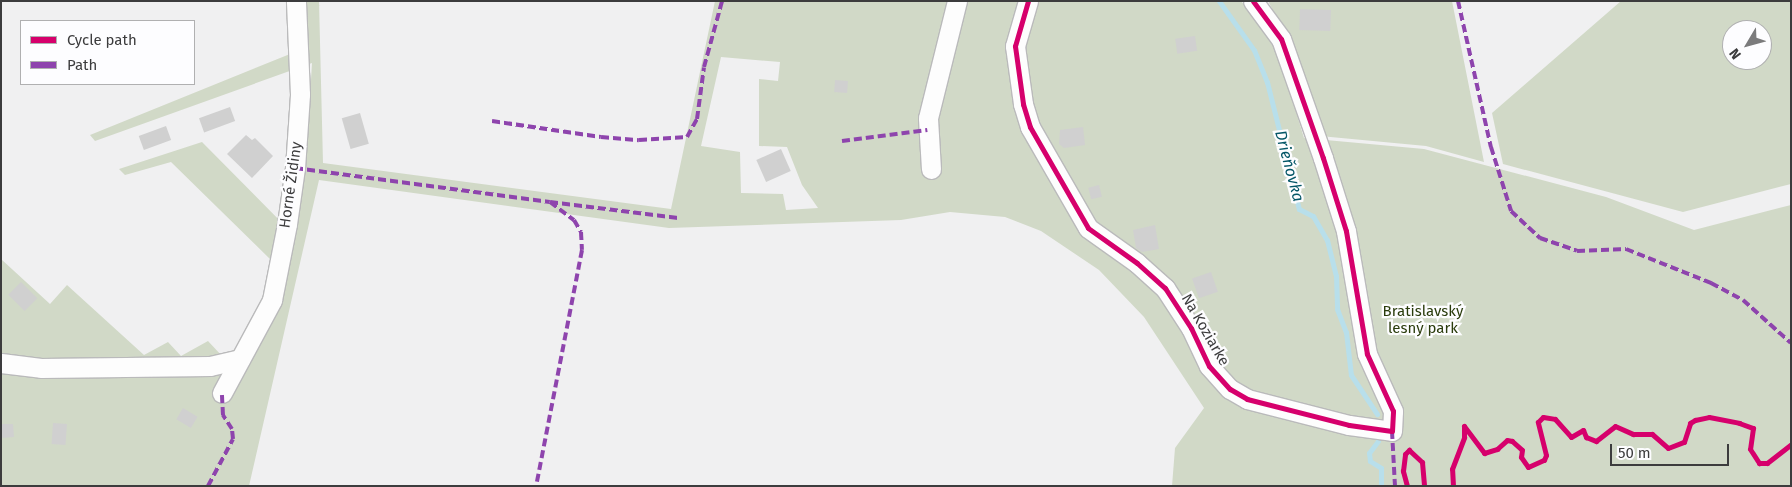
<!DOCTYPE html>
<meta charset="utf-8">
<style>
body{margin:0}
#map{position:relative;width:1792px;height:487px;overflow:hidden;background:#f0f0f1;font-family:"Fira Sans",sans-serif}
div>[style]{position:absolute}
.green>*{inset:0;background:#d1d9c7}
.stream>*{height:5px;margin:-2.5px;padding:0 2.5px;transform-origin:2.5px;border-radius:2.5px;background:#b8dfeb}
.building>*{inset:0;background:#d0d0d0;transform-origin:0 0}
.roads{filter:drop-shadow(1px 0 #bababb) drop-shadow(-1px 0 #bababb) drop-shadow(0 1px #bababb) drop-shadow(0 -1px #bababb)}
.minor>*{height:19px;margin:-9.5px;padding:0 9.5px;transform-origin:9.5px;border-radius:9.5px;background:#fdfdfd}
.quiet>*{height:4px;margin-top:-2px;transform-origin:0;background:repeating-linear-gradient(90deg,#8e44ad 0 8px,transparent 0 12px)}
.cycleway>*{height:5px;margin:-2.5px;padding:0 2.5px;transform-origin:2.5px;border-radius:2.5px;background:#d6006c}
span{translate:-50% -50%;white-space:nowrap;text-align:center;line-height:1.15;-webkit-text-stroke:4.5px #fdfdff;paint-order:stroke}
.street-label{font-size:15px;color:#3c3c3d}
.park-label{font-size:15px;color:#2a3c0c}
.water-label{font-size:16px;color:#045667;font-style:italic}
.frame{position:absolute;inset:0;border:2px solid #3c3c3d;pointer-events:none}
.legend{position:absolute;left:20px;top:20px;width:175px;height:65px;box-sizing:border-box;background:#fdfdff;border:1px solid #b0b0b1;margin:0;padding:6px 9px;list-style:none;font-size:15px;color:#3c3c3d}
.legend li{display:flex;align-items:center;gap:10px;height:25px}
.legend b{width:25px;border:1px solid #b0b0b1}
.north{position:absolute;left:1722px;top:20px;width:50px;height:50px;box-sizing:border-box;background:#fdfdff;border:1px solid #b0b0b1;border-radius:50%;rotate:233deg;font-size:14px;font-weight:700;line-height:20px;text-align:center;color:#3c3c3d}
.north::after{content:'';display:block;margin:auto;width:18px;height:22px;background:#7b7b7c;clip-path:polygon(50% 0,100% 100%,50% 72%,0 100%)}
.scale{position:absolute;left:1610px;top:444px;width:119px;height:22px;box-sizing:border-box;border:2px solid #3c3c3d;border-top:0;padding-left:6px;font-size:15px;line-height:18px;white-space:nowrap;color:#3c3c3d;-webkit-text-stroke:4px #fdfdff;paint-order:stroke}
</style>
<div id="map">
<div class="green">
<i style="clip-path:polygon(evenodd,288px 1px,319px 1px,323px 163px,671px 209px,715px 1px,1241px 1px,1273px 36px,1304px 138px,1424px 149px,1606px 197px,1694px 230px,1791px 205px,1791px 486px,1172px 486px,1175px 448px,1204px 408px,1144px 317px,1099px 270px,1041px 231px,1005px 217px,950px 212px,901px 220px,669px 228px,319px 180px,249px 486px,1px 486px,1px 259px,50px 304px,67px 285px,144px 355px,168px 342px,181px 356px,208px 341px,222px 356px,233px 354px,265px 296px,271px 260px,171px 162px,125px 175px,119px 169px,202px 142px,291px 232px,306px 163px,312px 63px,95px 141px,90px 135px,290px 54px,288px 1px,721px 57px,780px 62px,778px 81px,759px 79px,759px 146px,787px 147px,802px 185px,818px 208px,786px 210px,783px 194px,741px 193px,740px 152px,701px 146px,721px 57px)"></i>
<i style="clip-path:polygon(1268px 1px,1452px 1px,1484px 162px,1426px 146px,1320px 136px,1283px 29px)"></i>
<i style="clip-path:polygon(evenodd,1621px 1px,1791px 1px,1791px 184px,1683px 212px,1503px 164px,1492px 113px,1621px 1px,1732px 30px,1762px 30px,1762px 60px,1732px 60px,1732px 30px)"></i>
</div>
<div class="stream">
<i style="left:1219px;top:1px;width:60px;rotate:54.5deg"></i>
<i style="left:1254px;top:50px;width:35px;rotate:68deg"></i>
<i style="left:1267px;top:82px;width:131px;rotate:75.9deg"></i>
<i style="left:1299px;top:209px;width:16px;rotate:27deg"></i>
<i style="left:1313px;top:216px;width:28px;rotate:60deg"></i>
<i style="left:1327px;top:240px;width:37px;rotate:76deg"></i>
<i style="left:1336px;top:276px;width:33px;rotate:88deg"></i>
<i style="left:1337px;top:309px;width:25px;rotate:69deg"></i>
<i style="left:1346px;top:332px;width:43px;rotate:83.4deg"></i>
<i style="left:1351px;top:375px;width:47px;rotate:56.3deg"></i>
<i style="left:1378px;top:441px;width:15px;rotate:127deg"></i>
<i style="left:1369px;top:453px;width:8px;rotate:83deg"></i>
<i style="left:1370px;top:461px;width:13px;rotate:32deg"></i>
<i style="left:1381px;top:468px;width:18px;rotate:90deg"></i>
</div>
<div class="building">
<i style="left:1300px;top:9px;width:31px;height:21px;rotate:2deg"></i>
<i style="left:1195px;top:36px;width:15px;height:20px;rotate:82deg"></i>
<i style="left:835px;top:80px;width:13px;height:12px;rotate:4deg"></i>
<i style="left:230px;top:107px;width:15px;height:33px;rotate:70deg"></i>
<i style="left:360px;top:113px;width:32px;height:19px;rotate:74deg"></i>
<i style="left:166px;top:126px;width:15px;height:29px;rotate:70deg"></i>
<i style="clip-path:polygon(1083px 127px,1085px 145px,1064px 148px,1059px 144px,1060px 130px)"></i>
<i style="clip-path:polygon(246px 135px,252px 140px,255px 138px,273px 156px,252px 178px,227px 154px)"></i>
<i style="left:781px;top:149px;width:24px;height:27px;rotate:66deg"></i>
<i style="left:1099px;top:185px;width:12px;height:11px;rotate:76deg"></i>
<i style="clip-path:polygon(1155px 225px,1159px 249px,1142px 252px,1136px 248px,1133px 230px)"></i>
<i style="left:1211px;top:272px;width:21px;height:20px;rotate:71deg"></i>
<i style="left:21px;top:282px;width:23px;height:18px;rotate:45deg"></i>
<i style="left:183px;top:408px;width:17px;height:13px;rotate:31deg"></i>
<i style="left:53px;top:423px;width:14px;height:21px;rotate:4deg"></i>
<i style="clip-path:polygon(1px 424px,13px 424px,14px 437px,1px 438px)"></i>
</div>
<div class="roads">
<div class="minor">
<i style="left:1028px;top:1px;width:47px;rotate:106.1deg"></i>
<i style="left:1015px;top:46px;width:59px;rotate:82.1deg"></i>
<i style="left:1023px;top:104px;width:24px;rotate:73deg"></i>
<i style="left:1030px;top:127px;width:116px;rotate:60.1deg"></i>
<i style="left:1088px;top:228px;width:60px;rotate:35.5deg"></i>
<i style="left:1137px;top:263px;width:38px;rotate:42deg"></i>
<i style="left:1165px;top:288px;width:48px;rotate:57deg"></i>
<i style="left:1191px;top:328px;width:42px;rotate:64.7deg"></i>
<i style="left:1209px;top:366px;width:31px;rotate:48deg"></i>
<i style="left:1230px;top:389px;width:20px;rotate:30deg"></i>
<i style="left:1247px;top:399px;width:105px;rotate:14.3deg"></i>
<i style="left:1349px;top:425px;width:43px;rotate:7.9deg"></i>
<i style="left:1392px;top:431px;width:20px;rotate:-87deg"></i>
<i style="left:1393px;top:411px;width:63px;rotate:-114.5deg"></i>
<i style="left:1367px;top:354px;width:125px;rotate:-99.7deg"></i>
<i style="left:1346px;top:231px;width:77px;rotate:-107.5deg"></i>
<i style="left:1323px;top:158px;width:126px;rotate:-109.4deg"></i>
<i style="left:1281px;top:39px;width:47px;rotate:-126.4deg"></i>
<i style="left:931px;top:169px;width:51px;rotate:-93.4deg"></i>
<i style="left:928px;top:118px;width:121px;rotate:-76.1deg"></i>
<i style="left:1px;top:363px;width:40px;rotate:7.1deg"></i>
<i style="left:41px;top:368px;width:169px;rotate:-0.7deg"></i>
<i style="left:210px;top:366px;width:31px;rotate:-13deg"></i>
<i style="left:222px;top:393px;width:106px;rotate:-61.7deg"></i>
<i style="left:272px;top:300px;width:77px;rotate:-78.8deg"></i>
<i style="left:287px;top:224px;width:57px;rotate:-81.9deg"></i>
<i style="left:295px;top:168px;width:74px;rotate:-86.1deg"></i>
<i style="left:300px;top:94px;width:93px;rotate:-92.5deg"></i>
</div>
</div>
<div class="quiet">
<i style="left:1458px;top:1px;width:150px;rotate:77.3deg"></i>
<i style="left:1491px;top:147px;width:67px;rotate:72.6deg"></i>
<i style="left:1511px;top:211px;width:40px;rotate:43deg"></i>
<i style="left:1540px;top:238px;width:39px;rotate:19deg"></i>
<i style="left:1577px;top:251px;width:49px;rotate:-2.3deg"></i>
<i style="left:1626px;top:249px;width:92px;rotate:21.8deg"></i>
<i style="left:1711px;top:283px;width:36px;rotate:28deg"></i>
<i style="left:1743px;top:300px;width:64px;rotate:41.9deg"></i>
<i style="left:492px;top:121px;width:110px;rotate:8.4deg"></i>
<i style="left:601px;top:137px;width:38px;rotate:5deg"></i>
<i style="left:639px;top:140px;width:48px;rotate:-3.6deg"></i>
<i style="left:687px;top:137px;width:21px;rotate:-61deg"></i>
<i style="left:697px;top:119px;width:52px;rotate:-82.3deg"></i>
<i style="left:704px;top:67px;width:68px;rotate:-74.7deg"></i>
<i style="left:842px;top:141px;width:86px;rotate:-7.4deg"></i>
<i style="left:295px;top:168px;width:257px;rotate:7.6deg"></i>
<i style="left:550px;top:202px;width:30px;rotate:37deg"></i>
<i style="left:574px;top:220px;width:14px;rotate:60deg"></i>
<i style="left:581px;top:232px;width:18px;rotate:87deg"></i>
<i style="left:582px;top:250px;width:240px;rotate:101deg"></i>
<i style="left:550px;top:202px;width:129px;rotate:7.1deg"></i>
<i style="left:1392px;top:431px;width:55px;rotate:86.9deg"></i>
<i style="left:208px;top:486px;width:53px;rotate:-62deg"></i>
<i style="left:233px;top:439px;width:10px;rotate:-96deg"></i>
<i style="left:232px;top:429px;width:17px;rotate:-123deg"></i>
<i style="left:223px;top:415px;width:22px;rotate:-93deg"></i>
</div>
<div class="cycleway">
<i style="left:1028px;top:1px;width:47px;rotate:106.1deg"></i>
<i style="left:1015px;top:46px;width:59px;rotate:82.1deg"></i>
<i style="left:1023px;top:104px;width:24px;rotate:73deg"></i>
<i style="left:1030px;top:127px;width:116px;rotate:60.1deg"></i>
<i style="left:1088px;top:228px;width:60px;rotate:35.5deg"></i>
<i style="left:1137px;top:263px;width:38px;rotate:42deg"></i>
<i style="left:1165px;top:288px;width:48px;rotate:57deg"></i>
<i style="left:1191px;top:328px;width:42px;rotate:64.7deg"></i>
<i style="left:1209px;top:366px;width:31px;rotate:48deg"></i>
<i style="left:1230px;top:389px;width:20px;rotate:30deg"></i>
<i style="left:1247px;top:399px;width:105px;rotate:14.3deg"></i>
<i style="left:1349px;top:425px;width:43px;rotate:7.9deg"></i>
<i style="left:1392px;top:431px;width:20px;rotate:-87deg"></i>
<i style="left:1393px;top:411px;width:63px;rotate:-114.5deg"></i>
<i style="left:1367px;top:354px;width:125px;rotate:-99.7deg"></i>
<i style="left:1346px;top:231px;width:77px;rotate:-107.5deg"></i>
<i style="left:1323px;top:158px;width:126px;rotate:-109.4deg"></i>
<i style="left:1281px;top:39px;width:47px;rotate:-126.4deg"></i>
<i style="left:1407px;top:486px;width:16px;rotate:-105deg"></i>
<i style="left:1403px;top:471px;width:17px;rotate:-83deg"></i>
<i style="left:1405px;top:454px;width:6px;rotate:-45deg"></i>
<i style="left:1409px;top:450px;width:18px;rotate:43deg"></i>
<i style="left:1422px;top:462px;width:24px;rotate:85deg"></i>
<i style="left:1453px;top:486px;width:17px;rotate:-93deg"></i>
<i style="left:1452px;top:469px;width:34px;rotate:-69deg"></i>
<i style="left:1464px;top:437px;width:11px;rotate:-90deg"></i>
<i style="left:1464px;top:426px;width:34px;rotate:53deg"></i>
<i style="left:1484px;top:453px;width:14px;rotate:-17deg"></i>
<i style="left:1497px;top:449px;width:13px;rotate:-42deg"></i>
<i style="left:1507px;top:440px;width:5px;rotate:11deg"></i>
<i style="left:1512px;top:441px;width:13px;rotate:42deg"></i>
<i style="left:1522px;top:450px;width:7px;rotate:98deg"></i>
<i style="left:1521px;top:457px;width:12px;rotate:55deg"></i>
<i style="left:1528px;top:467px;width:17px;rotate:-24deg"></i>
<i style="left:1544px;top:460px;width:5px;rotate:-68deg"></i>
<i style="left:1546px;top:455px;width:34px;rotate:-104deg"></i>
<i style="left:1538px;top:422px;width:7px;rotate:-45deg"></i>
<i style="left:1543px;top:417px;width:12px;rotate:9deg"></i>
<i style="left:1555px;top:419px;width:24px;rotate:48deg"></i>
<i style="left:1571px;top:437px;width:14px;rotate:-30deg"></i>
<i style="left:1583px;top:430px;width:8px;rotate:67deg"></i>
<i style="left:1586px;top:437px;width:11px;rotate:22deg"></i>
<i style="left:1596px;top:441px;width:24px;rotate:-38deg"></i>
<i style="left:1615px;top:426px;width:20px;rotate:24deg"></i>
<i style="left:1633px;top:434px;width:19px"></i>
<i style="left:1652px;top:434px;width:21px;rotate:41deg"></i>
<i style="left:1668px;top:448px;width:17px;rotate:-21deg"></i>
<i style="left:1684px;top:442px;width:20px;rotate:-72deg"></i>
<i style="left:1690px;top:423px;width:6px;rotate:-31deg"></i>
<i style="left:1695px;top:420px;width:14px;rotate:-12deg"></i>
<i style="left:1709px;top:417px;width:31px;rotate:11deg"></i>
<i style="left:1739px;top:423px;width:15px;rotate:20deg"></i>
<i style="left:1753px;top:428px;width:21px;rotate:98deg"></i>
<i style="left:1750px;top:449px;width:17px;rotate:57deg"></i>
<i style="left:1759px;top:463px;width:8px"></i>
<i style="left:1767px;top:463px;width:31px;rotate:-38deg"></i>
</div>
<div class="street-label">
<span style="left:291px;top:185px;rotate:-82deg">Horné Židiny</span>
<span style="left:1205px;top:330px;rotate:60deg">Na Koziarke</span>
</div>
<div class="park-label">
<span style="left:1423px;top:320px">Bratislavský<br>lesný park</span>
</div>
<div class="water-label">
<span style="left:1289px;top:166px;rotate:75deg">Drieňovka</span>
</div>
<div class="frame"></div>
<ul class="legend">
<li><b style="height:6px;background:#d6006c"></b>Cycle path</li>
<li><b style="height:6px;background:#8e44ad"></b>Path</li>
</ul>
<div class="north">N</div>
<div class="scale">50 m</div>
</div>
